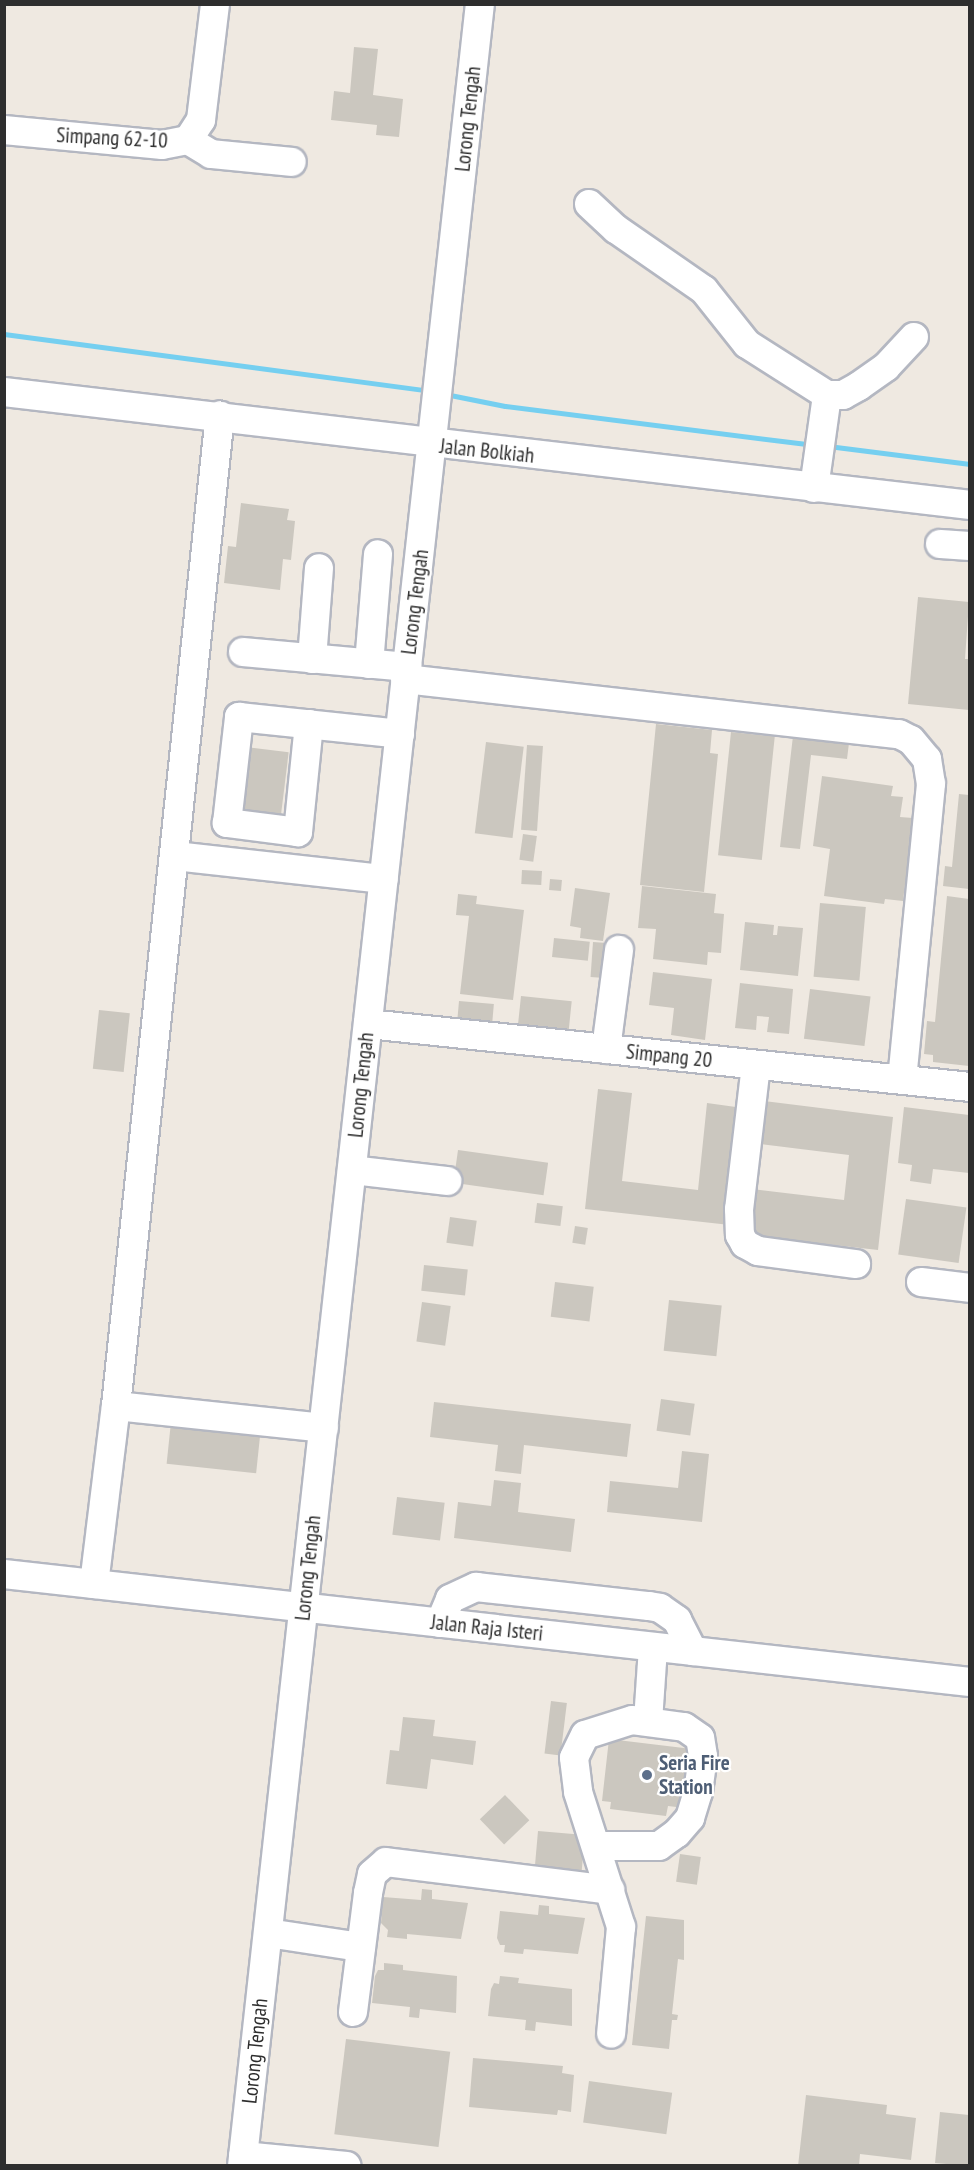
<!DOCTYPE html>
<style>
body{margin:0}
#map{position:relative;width:974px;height:2170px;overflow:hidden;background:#efe9e1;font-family:"PT Sans Narrow",sans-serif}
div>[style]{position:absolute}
.stream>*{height:5px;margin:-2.5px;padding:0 2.5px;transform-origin:2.5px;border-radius:2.5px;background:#75cff0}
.building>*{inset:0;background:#cbc7bf;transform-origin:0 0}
.roads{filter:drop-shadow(2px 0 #b4b7c1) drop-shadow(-2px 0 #b4b7c1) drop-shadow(0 2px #b4b7c1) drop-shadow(0 -2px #b4b7c1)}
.minor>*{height:28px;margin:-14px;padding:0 14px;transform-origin:14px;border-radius:14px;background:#fff}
.dots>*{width:16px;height:16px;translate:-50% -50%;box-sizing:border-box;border:3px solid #fff;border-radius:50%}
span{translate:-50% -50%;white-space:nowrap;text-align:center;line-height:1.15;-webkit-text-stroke:4.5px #fff;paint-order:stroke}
.street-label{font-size:21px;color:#2e2e2e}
.service-label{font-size:21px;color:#4e5e75;font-weight:700}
.left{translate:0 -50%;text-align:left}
.frame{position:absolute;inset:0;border:6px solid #2e2e2e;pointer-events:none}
</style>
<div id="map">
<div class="stream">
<i style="left:4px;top:334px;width:430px;rotate:7.6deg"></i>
<i style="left:445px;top:394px;width:61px;rotate:11.3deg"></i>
<i style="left:505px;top:406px;width:310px;rotate:7.2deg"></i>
<i style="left:828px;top:446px;width:143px;rotate:7.2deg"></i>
</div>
<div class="building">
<i style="clip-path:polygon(354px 47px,378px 49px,373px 95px,403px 99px,399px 137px,376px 135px,377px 125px,331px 120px,334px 91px,350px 93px)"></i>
<i style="clip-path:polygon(241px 503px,289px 509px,287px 520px,295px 521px,291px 560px,283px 559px,280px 590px,224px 583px,228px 546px,236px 547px)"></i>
<i style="clip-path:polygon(918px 597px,969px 602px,965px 659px,969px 659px,969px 710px,908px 704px)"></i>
<i style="clip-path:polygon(656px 724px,712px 730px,710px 753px,718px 754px,704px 892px,640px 885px)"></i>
<i style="left:731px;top:732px;width:44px;height:124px;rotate:6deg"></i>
<i style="clip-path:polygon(793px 736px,849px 743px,847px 759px,811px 755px,800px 849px,780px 847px)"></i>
<i style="left:486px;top:742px;width:38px;height:92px;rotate:7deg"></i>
<i style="left:527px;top:745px;width:16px;height:85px;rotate:4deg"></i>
<i style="left:246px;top:747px;width:43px;height:73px;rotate:7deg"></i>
<i style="clip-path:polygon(822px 776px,893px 786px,891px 796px,903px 797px,900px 817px,913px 818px,903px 901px,885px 899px,884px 904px,824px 896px,830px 849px,813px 846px)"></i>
<i style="clip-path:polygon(959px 794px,969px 795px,969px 889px,943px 886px,945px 866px,952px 867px)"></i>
<i style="left:523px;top:834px;width:14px;height:26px;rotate:8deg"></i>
<i style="left:522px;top:870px;width:20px;height:14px;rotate:3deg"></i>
<i style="left:550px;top:879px;width:12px;height:11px;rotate:5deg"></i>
<i style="clip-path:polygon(642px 886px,716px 894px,714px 913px,724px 914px,721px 953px,708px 952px,707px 965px,653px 959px,656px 929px,638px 928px)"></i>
<i style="clip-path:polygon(575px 888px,610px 893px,603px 941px,580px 938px,581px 928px,570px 926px)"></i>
<i style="clip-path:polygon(458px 894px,477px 896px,476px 904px,524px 910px,513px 1000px,460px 994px,469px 916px,456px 915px)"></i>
<i style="clip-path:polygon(947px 896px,969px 899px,969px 1066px,933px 1062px,933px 1055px,924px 1054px,927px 1021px,935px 1022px)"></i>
<i style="left:820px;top:903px;width:46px;height:74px;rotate:5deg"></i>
<i style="clip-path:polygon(745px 922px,774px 925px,773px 935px,777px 935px,778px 926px,803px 928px,798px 976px,740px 970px)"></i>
<i style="left:554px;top:938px;width:36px;height:19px;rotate:6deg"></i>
<i style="left:593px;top:942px;width:14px;height:35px;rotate:4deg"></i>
<i style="clip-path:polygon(653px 972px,712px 979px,705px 1040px,671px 1035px,674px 1008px,649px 1005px)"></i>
<i style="clip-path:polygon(740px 983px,793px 989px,789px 1034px,767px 1032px,769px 1017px,757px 1016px,756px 1030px,735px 1028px)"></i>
<i style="left:810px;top:989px;width:61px;height:50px;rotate:7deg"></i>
<i style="left:521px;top:996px;width:51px;height:31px;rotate:6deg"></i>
<i style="left:459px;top:1001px;width:35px;height:20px;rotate:5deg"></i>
<i style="left:99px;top:1010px;width:31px;height:59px;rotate:6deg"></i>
<i style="clip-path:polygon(598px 1089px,632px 1093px,622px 1181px,698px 1190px,707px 1103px,743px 1108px,730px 1225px,585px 1209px)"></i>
<i style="clip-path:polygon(764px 1101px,893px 1117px,878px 1250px,746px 1235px,752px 1189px,844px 1200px,849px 1155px,759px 1144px)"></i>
<i style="clip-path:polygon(904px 1107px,969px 1115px,969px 1173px,933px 1169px,931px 1184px,910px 1181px,912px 1165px,898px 1163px)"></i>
<i style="left:458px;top:1150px;width:91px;height:33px;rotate:8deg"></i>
<i style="left:906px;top:1199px;width:61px;height:56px;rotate:8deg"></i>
<i style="left:537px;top:1203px;width:26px;height:20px;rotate:7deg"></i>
<i style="left:450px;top:1217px;width:27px;height:26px;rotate:8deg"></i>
<i style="left:575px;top:1226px;width:13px;height:17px;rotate:9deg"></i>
<i style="left:424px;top:1265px;width:44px;height:26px;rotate:6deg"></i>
<i style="left:555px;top:1282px;width:39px;height:35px;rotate:7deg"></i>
<i style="left:669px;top:1300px;width:53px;height:51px;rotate:6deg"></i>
<i style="left:422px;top:1302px;width:29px;height:40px;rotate:8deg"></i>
<i style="left:661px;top:1399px;width:34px;height:32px;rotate:8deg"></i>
<i style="clip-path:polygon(434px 1402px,631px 1424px,627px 1457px,524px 1445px,521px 1474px,495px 1471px,498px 1445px,430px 1437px)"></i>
<i style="left:171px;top:1422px;width:90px;height:42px;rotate:6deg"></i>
<i style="clip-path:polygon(682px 1451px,709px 1454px,702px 1522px,607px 1512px,610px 1481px,678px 1488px)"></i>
<i style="clip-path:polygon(494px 1480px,521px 1483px,518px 1512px,575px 1519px,571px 1552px,454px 1538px,458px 1502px,491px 1506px)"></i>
<i style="left:397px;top:1497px;width:48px;height:38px;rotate:7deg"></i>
<i style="left:551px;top:1701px;width:16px;height:53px;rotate:7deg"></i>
<i style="clip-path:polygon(403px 1717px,435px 1720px,433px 1736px,476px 1741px,473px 1765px,431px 1759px,427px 1789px,386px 1784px,390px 1750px,399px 1751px)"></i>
<i style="clip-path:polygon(609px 1739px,692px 1749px,685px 1808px,668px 1806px,666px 1816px,610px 1809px,611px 1802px,602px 1801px)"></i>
<i style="left:505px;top:1795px;width:35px;height:35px;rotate:46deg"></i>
<i style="left:538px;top:1831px;width:47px;height:36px;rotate:5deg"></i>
<i style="left:680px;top:1854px;width:21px;height:28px;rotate:8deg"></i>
<i style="clip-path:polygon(422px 1889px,432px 1890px,432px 1899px,468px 1903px,461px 1939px,407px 1934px,407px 1939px,387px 1937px,388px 1930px,381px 1923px,383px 1897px,421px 1900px)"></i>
<i style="clip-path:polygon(539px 1905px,549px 1906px,549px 1914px,585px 1918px,578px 1954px,524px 1949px,523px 1954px,504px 1952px,505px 1945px,500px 1945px,497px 1938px,500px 1911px,538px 1915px)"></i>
<i style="clip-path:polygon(646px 1916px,684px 1920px,684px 1960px,678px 1959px,672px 2014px,678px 2015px,677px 2020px,672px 2020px,669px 2049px,632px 2045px)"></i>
<i style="clip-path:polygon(384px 1963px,403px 1965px,403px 1970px,457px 1976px,456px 2013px,420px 2009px,419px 2018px,409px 2017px,410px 2007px,372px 2003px,375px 1976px,378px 1970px,384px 1970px)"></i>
<i style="clip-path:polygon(500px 1976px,519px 1978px,518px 1983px,572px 1989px,572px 2026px,536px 2022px,535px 2031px,525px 2030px,526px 2020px,488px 2016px,491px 1989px,494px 1983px,499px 1984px)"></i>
<i style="left:346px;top:2039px;width:105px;height:96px;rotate:7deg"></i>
<i style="clip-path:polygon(473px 2058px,563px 2066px,562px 2073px,574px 2075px,571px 2112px,558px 2110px,557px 2115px,469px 2107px)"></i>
<i style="left:589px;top:2081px;width:84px;height:42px;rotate:8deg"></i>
<i style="clip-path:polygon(806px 2095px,887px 2105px,886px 2114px,916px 2118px,911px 2160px,860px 2154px,859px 2166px,798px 2166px)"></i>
<i style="clip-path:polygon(940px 2112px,969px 2115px,969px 2166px,935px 2163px)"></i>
</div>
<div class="roads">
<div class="minor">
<i style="left:4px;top:130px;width:159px;rotate:5.4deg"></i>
<i style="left:162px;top:145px;width:26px;rotate:-11deg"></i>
<i style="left:188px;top:140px;width:24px;rotate:-57deg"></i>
<i style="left:201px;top:120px;width:117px;rotate:-83.1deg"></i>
<i style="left:188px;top:140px;width:27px;rotate:31deg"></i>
<i style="left:211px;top:154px;width:81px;rotate:5.6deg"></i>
<i style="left:589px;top:204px;width:37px;rotate:43deg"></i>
<i style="left:616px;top:229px;width:107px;rotate:34.7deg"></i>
<i style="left:704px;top:290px;width:69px;rotate:51.5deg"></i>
<i style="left:747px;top:344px;width:95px;rotate:32.5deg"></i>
<i style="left:827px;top:395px;width:16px"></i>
<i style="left:843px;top:395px;width:18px;rotate:-29deg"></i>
<i style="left:859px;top:386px;width:33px;rotate:-35deg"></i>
<i style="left:886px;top:367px;width:41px;rotate:-47deg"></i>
<i style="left:4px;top:392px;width:973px;rotate:6.67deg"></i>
<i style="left:814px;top:488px;width:94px;rotate:-82deg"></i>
<i style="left:940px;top:544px;width:30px;rotate:4deg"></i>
<i style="left:243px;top:652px;width:165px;rotate:5.2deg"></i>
<i style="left:312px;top:659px;width:91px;rotate:-85.6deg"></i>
<i style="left:369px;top:664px;width:110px;rotate:-85.3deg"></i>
<i style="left:405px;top:679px;width:497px;rotate:6.4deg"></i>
<i style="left:899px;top:734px;width:13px;rotate:27deg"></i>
<i style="left:911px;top:740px;width:25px;rotate:50deg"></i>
<i style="left:927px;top:759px;width:25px;rotate:81deg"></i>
<i style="left:931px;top:784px;width:296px;rotate:95.6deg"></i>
<i style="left:309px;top:724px;width:109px;rotate:95.8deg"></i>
<i style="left:298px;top:832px;width:72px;rotate:-172.8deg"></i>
<i style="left:227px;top:823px;width:107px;rotate:-83.5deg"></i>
<i style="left:239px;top:717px;width:162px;rotate:6deg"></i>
<i style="left:175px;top:856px;width:210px;rotate:6.3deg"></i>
<i style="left:368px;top:1024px;width:605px;rotate:5.97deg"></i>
<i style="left:606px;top:1049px;width:100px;rotate:-82.5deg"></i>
<i style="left:756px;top:1065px;width:145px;rotate:96.7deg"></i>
<i style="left:739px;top:1209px;width:26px;rotate:88deg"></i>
<i style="left:740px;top:1235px;width:10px;rotate:61deg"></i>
<i style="left:745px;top:1244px;width:15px;rotate:28deg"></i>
<i style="left:758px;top:1251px;width:99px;rotate:7.6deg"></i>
<i style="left:352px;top:1170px;width:96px;rotate:6.6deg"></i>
<i style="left:921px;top:1282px;width:49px;rotate:7deg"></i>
<i style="left:116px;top:1406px;width:209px;rotate:6deg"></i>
<i style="left:4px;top:1574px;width:972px;rotate:6.38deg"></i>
<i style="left:94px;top:1584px;width:179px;rotate:-83deg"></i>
<i style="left:116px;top:1406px;width:996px;rotate:-84.01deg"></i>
<i style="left:440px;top:1623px;width:26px;rotate:-67deg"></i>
<i style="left:450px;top:1599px;width:29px;rotate:-25deg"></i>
<i style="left:476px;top:1587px;width:174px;rotate:6.3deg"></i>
<i style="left:649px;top:1606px;width:11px;rotate:10deg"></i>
<i style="left:660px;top:1608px;width:21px;rotate:35deg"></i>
<i style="left:677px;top:1620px;width:35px;rotate:63deg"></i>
<i style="left:648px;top:1721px;width:74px;rotate:-86.1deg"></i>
<i style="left:597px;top:1846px;width:62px"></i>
<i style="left:659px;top:1846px;width:22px;rotate:-36deg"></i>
<i style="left:677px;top:1833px;width:20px;rotate:-49deg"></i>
<i style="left:690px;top:1818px;width:27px;rotate:-73deg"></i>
<i style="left:698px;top:1792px;width:36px;rotate:-82deg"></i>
<i style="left:703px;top:1756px;width:18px;rotate:-99deg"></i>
<i style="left:700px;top:1738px;width:19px;rotate:-145deg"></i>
<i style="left:684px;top:1727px;width:52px;rotate:-172.3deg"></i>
<i style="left:632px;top:1720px;width:49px;rotate:162.3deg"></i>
<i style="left:585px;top:1735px;width:25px;rotate:116deg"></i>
<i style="left:574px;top:1758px;width:34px;rotate:83deg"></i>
<i style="left:578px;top:1792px;width:142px;rotate:72.3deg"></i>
<i style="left:621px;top:1927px;width:107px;rotate:95.3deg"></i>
<i style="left:268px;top:1933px;width:94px;rotate:8.6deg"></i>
<i style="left:353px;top:2012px;width:120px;rotate:-82.8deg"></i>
<i style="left:368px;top:1893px;width:19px;rotate:-78deg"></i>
<i style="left:372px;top:1874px;width:18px;rotate:-41deg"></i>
<i style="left:386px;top:1862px;width:226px;rotate:7.1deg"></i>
<i style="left:243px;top:2156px;width:104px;rotate:5.5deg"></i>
<i style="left:242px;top:2166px;width:2175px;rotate:-83.72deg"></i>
</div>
</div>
<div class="dots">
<i style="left:647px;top:1775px;background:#5c6f8a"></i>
</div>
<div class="street-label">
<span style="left:468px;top:119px;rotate:-84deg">Lorong Tengah</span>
<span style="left:112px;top:138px;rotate:3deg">Simpang 62-10</span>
<span style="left:487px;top:451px;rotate:6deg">Jalan Bolkiah</span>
<span style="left:415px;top:602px;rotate:-83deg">Lorong Tengah</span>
<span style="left:669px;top:1056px;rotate:6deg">Simpang 20</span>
<span style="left:361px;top:1085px;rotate:-84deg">Lorong Tengah</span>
<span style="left:308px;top:1568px;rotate:-84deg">Lorong Tengah</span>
<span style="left:487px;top:1628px;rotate:6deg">Jalan Raja Isteri</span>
<span style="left:255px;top:2051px;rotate:-84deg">Lorong Tengah</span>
</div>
<div class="service-label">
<span class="left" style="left:659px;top:1775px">Seria Fire<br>Station</span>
</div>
<div class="frame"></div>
</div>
